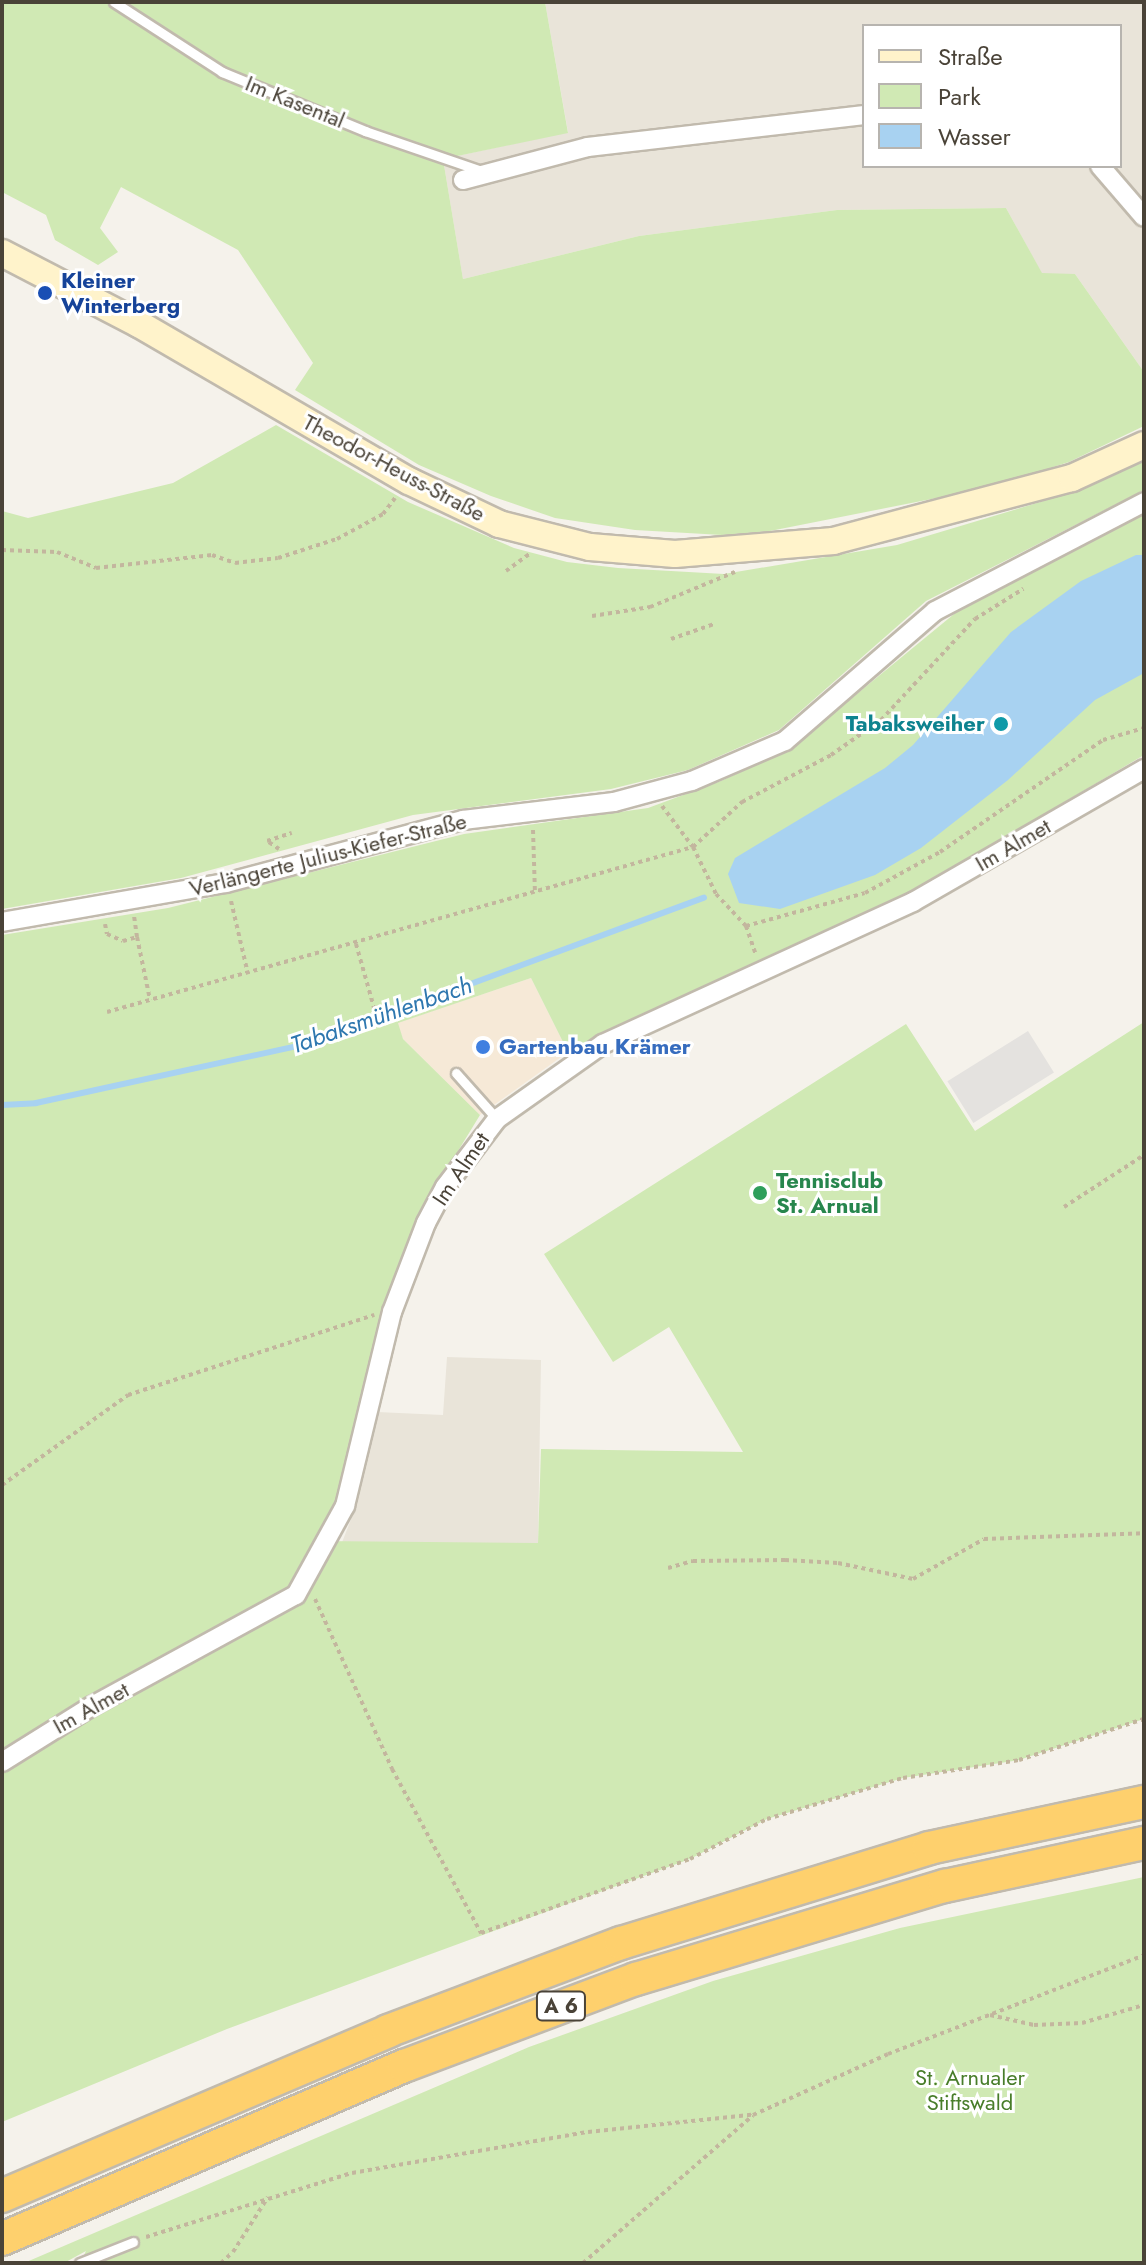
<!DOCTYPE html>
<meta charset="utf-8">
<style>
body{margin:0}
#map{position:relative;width:1146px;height:2265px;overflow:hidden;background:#f5f2eb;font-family:Jost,sans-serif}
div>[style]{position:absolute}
.residential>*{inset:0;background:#e9e4d9}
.commercial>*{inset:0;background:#f6e9d7}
.green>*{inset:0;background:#d0e9b4}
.parking>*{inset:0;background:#e4e2df;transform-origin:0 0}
.water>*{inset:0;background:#a8d2f1}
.stream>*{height:6px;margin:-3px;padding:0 3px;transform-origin:3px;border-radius:3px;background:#a8d2f1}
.path>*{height:4px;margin-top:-2px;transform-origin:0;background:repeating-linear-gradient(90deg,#c3b69e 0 4px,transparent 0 8px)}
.roads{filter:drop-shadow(2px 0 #c1baad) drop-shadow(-2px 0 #c1baad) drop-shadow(0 2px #c1baad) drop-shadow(0 -2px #c1baad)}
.lane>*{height:9px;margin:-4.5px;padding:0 4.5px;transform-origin:4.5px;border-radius:4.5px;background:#fff}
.street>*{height:18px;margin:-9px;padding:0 9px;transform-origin:9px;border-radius:9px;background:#fff}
.secondary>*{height:26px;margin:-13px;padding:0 13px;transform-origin:13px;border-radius:13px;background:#fff3cb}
.highway>*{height:32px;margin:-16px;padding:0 16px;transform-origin:16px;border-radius:16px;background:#fed06d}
.dots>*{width:22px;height:22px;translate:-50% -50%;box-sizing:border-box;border:4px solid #fff;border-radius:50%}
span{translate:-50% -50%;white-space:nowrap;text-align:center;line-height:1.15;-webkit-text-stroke:6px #fff;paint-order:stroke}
.shield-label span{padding:2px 6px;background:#fff;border:2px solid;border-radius:6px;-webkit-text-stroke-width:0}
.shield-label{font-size:20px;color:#4a4338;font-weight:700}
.street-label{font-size:22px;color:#4a4338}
.transit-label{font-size:22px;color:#164399;font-weight:700}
.left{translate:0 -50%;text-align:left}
.culture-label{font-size:22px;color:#0d838f;font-weight:700}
.right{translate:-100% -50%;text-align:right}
.shop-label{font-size:22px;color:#366cbe;font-weight:700}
.leisure-label{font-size:22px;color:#27864d;font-weight:700}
.park-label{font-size:22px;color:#487d2a}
.water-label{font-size:24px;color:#2e77af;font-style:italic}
.frame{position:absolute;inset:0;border:4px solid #4a4338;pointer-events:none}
.legend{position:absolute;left:862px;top:24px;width:260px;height:144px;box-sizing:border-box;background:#fff;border:2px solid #b7b4af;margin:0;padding:10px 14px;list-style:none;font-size:24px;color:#4a4338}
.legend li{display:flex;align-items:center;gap:16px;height:40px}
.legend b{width:40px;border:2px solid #b7b4af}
</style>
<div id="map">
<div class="residential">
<i style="clip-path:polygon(evenodd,545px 2px,1144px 2px,1144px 372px,1075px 274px,1042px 274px,1006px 208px,837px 210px,639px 236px,463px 279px,443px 159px,568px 132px,545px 2px,864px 26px,1120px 26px,1120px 166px,864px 166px,864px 26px)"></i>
<i style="clip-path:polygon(447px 1357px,541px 1360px,538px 1543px,341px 1545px,355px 1509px,377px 1412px,443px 1415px)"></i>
</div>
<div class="commercial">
<i style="clip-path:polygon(531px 978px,568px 1052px,480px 1115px,403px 1039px,397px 1023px)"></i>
</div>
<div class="green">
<i style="clip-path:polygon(2px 2px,545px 2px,568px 133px,443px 159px,463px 279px,639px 236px,837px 210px,1006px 208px,1042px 273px,1075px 274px,1144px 372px,1144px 426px,1069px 462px,987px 488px,770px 531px,722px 535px,635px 530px,555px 518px,491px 496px,419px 465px,295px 390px,313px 363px,238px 250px,121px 187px,100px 228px,118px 252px,98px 265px,55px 240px,46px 215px,2px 192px)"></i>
<i style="clip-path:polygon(276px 425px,408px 502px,514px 548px,567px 562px,618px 568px,724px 574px,897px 545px,1077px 491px,1144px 461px,1144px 490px,926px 601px,779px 730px,688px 770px,611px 789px,413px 815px,181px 878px,2px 909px,2px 511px,28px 518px,173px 483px)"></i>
<i style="clip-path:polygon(1144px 513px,1144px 755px,914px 891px,568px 1052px,531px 978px,398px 1023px,403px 1039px,480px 1115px,425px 1205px,407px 1247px,337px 1503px,317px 1541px,538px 1543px,541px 1449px,743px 1452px,669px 1327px,613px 1362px,544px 1254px,906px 1024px,975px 1131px,1144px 1022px,1144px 1719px,1019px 1760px,903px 1778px,767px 1819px,690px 1859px,227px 2029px,2px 2122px,2px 935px,168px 908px,464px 834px,648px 808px,721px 781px,790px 749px,965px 605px)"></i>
<i style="clip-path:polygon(1144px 1877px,1144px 2263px,80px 2263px,86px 2251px,64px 2263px,24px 2263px,529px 2047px,713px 1981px,900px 1928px)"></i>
</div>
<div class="parking">
<i style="left:1028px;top:1031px;width:49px;height:95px;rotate:58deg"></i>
</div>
<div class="water">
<i style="clip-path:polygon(1136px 555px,1144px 555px,1144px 673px,1095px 700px,1008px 780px,921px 848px,875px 875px,780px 909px,739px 903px,728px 874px,735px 858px,885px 768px,913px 745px,1011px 632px,1081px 581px)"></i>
</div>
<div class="stream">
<i style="left:2px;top:1105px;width:34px;rotate:-3deg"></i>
<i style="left:36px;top:1103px;width:281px;rotate:-12.3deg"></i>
<i style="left:311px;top:1043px;width:419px;rotate:-20.3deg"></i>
</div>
<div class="path">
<i style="left:2px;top:550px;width:55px;rotate:2.1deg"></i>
<i style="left:57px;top:552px;width:42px;rotate:22.3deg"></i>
<i style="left:96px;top:568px;width:117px;rotate:-6.4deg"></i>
<i style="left:212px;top:555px;width:24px;rotate:19deg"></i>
<i style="left:235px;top:563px;width:43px;rotate:-6.6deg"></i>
<i style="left:278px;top:558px;width:62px;rotate:-17.9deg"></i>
<i style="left:337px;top:539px;width:52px;rotate:-28.5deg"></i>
<i style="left:383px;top:514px;width:20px;rotate:-53deg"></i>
<i style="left:506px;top:571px;width:29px;rotate:-36deg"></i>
<i style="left:592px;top:616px;width:59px;rotate:-8.8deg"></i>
<i style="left:650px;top:607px;width:92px;rotate:-22.4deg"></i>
<i style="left:671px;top:639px;width:46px;rotate:-19.2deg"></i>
<i style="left:662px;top:806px;width:51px;rotate:52.9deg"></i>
<i style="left:693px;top:847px;width:52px;rotate:63.9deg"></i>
<i style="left:716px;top:894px;width:44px;rotate:46.8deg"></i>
<i style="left:746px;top:926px;width:31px;rotate:71deg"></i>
<i style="left:533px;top:830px;width:62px;rotate:88.2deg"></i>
<i style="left:279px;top:849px;width:14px;rotate:-146deg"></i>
<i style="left:267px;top:841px;width:26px;rotate:-18deg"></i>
<i style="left:231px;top:901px;width:75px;rotate:76.9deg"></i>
<i style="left:105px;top:924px;width:10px;rotate:79deg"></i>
<i style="left:107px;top:934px;width:17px;rotate:24deg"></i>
<i style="left:123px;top:941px;width:15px;rotate:-16deg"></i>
<i style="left:137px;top:937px;width:21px;rotate:-98deg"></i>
<i style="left:746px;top:926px;width:123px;rotate:-15.5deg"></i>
<i style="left:865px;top:893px;width:85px;rotate:-28.7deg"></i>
<i style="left:940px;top:852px;width:198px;rotate:-34.5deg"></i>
<i style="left:1103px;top:740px;width:43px;rotate:-16.3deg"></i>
<i style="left:137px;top:937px;width:64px;rotate:78.3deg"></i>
<i style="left:356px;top:944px;width:70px;rotate:74.2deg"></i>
<i style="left:107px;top:1012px;width:609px;rotate:-15.73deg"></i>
<i style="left:693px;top:847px;width:67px;rotate:-42.6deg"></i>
<i style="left:742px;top:802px;width:101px;rotate:-27.8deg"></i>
<i style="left:831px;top:755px;width:61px;rotate:-35deg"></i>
<i style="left:881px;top:720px;width:138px;rotate:-47.1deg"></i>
<i style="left:975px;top:619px;width:57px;rotate:-32deg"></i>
<i style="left:1064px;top:1207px;width:95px;rotate:-33deg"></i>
<i style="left:2px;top:1485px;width:155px;rotate:-35.5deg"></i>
<i style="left:128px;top:1395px;width:259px;rotate:-18deg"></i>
<i style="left:668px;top:1568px;width:26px;rotate:-16deg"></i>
<i style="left:693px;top:1561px;width:92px;rotate:-0.6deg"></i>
<i style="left:785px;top:1560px;width:53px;rotate:3.2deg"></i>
<i style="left:838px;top:1563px;width:77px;rotate:12deg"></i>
<i style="left:913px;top:1579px;width:81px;rotate:-29.4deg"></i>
<i style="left:984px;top:1539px;width:160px;rotate:-2.1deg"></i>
<i style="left:315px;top:1599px;width:187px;rotate:65.6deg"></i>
<i style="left:392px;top:1769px;width:187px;rotate:61.5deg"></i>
<i style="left:481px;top:1933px;width:222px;rotate:-19.5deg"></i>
<i style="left:690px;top:1859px;width:87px;rotate:-27.5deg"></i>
<i style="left:767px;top:1819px;width:142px;rotate:-16.8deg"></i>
<i style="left:903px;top:1778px;width:117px;rotate:-8.8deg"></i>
<i style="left:1019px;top:1760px;width:132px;rotate:-18.2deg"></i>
<i style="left:990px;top:2015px;width:45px;rotate:12.8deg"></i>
<i style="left:1034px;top:2025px;width:48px;rotate:-2.4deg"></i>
<i style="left:1082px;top:2023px;width:65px;rotate:-16.2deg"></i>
<i style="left:146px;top:2237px;width:216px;rotate:-17.3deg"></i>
<i style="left:352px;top:2173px;width:240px;rotate:-9.9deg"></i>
<i style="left:588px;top:2132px;width:164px;rotate:-6deg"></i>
<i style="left:221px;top:2263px;width:16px;rotate:-43deg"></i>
<i style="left:233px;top:2252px;width:65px;rotate:-57.5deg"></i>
<i style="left:583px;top:2263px;width:225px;rotate:-41deg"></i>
<i style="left:753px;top:2115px;width:148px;rotate:-24.3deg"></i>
<i style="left:888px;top:2054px;width:274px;rotate:-21.1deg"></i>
</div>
<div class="roads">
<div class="lane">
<i style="left:114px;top:2px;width:129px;rotate:32.9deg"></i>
<i style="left:222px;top:72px;width:155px;rotate:22.4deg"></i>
<i style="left:365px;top:131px;width:124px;rotate:18.9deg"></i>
<i style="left:456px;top:1073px;width:62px;rotate:48.3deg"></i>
<i style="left:80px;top:2263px;width:57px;rotate:-21.6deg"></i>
</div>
<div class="street">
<i style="left:1100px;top:166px;width:67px;rotate:49.2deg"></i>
<i style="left:463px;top:180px;width:129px;rotate:-14.8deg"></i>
<i style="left:588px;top:147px;width:278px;rotate:-6.6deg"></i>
<i style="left:2px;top:922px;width:227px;rotate:-9.9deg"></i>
<i style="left:226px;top:883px;width:245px;rotate:-14.9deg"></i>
<i style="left:463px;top:820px;width:152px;rotate:-6.8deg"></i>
<i style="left:614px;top:802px;width:81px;rotate:-15.1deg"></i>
<i style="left:692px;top:781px;width:101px;rotate:-23.3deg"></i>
<i style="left:785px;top:741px;width:198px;rotate:-40.9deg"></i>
<i style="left:935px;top:611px;width:236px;rotate:-27.5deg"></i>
<i style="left:2px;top:1762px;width:106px;rotate:-31.9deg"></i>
<i style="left:92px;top:1706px;width:232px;rotate:-28.6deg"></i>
<i style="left:296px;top:1595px;width:102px;rotate:-61.2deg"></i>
<i style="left:345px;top:1506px;width:200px;rotate:-76.4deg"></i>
<i style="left:392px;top:1312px;width:95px;rotate:-69.1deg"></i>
<i style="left:426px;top:1223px;width:41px;rotate:-62.2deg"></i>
<i style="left:445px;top:1187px;width:86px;rotate:-52.6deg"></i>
<i style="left:497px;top:1119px;width:130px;rotate:-35.3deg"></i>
<i style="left:603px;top:1044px;width:341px;rotate:-24.6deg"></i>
<i style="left:913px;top:902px;width:267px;rotate:-29.9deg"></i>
</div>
<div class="secondary">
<i style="left:2px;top:253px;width:154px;rotate:27.4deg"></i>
<i style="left:139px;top:324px;width:312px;rotate:30.2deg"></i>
<i style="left:409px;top:481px;width:100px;rotate:25.5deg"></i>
<i style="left:499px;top:524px;width:94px;rotate:14.2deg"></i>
<i style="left:590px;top:547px;width:85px;rotate:4.7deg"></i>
<i style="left:675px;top:554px;width:159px;rotate:-4.7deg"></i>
<i style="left:833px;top:541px;width:247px;rotate:-14.8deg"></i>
<i style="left:1072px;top:478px;width:79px;rotate:-24.6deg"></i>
</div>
<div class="highway">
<i style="left:2px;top:2196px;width:420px;rotate:-23.1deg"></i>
<i style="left:388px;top:2031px;width:249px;rotate:-20.7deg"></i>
<i style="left:621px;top:1943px;width:322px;rotate:-17.1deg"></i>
<i style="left:929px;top:1848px;width:220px;rotate:-12.1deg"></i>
<i style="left:2px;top:2239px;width:438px;rotate:-23.3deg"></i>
<i style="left:404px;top:2066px;width:248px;rotate:-20.6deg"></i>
<i style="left:636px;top:1979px;width:323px;rotate:-16.8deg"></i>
<i style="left:945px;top:1886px;width:204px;rotate:-12.2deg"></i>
</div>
</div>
<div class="dots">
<i style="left:45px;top:293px;background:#1a4fb4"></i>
<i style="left:1001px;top:724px;background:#0f9aa8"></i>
<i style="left:483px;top:1047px;background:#3f7fe0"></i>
<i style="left:760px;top:1193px;background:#2e9e5b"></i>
</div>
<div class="shield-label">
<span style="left:561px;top:2006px">A 6</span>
</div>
<div class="street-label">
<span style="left:295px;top:102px;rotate:22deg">Im Kasental</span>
<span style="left:394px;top:468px;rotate:28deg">Theodor-Heuss-Straße</span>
<span style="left:1013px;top:845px;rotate:-30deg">Im Almet</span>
<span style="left:328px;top:855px;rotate:-14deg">Verlängerte Julius-Kiefer-Straße</span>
<span style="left:461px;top:1169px;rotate:-56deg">Im Almet</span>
<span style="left:91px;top:1708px;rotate:-29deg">Im Almet</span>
</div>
<div class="transit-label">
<span class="left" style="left:61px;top:293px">Kleiner<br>Winterberg</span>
</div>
<div class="culture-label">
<span class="right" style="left:985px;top:724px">Tabaksweiher</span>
</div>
<div class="shop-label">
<span class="left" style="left:499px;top:1047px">Gartenbau Krämer</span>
</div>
<div class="leisure-label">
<span class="left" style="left:776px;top:1193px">Tennisclub<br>St. Arnual</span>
</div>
<div class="park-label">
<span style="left:970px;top:2090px">St. Arnualer<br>Stiftswald</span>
</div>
<div class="water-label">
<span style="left:381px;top:1015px;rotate:-19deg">Tabaksmühlenbach</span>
</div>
<div class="frame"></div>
<ul class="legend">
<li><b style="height:10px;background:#fff3cb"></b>Straße</li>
<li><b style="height:22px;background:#d0e9b4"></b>Park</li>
<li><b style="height:22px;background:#a8d2f1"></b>Wasser</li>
</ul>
</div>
